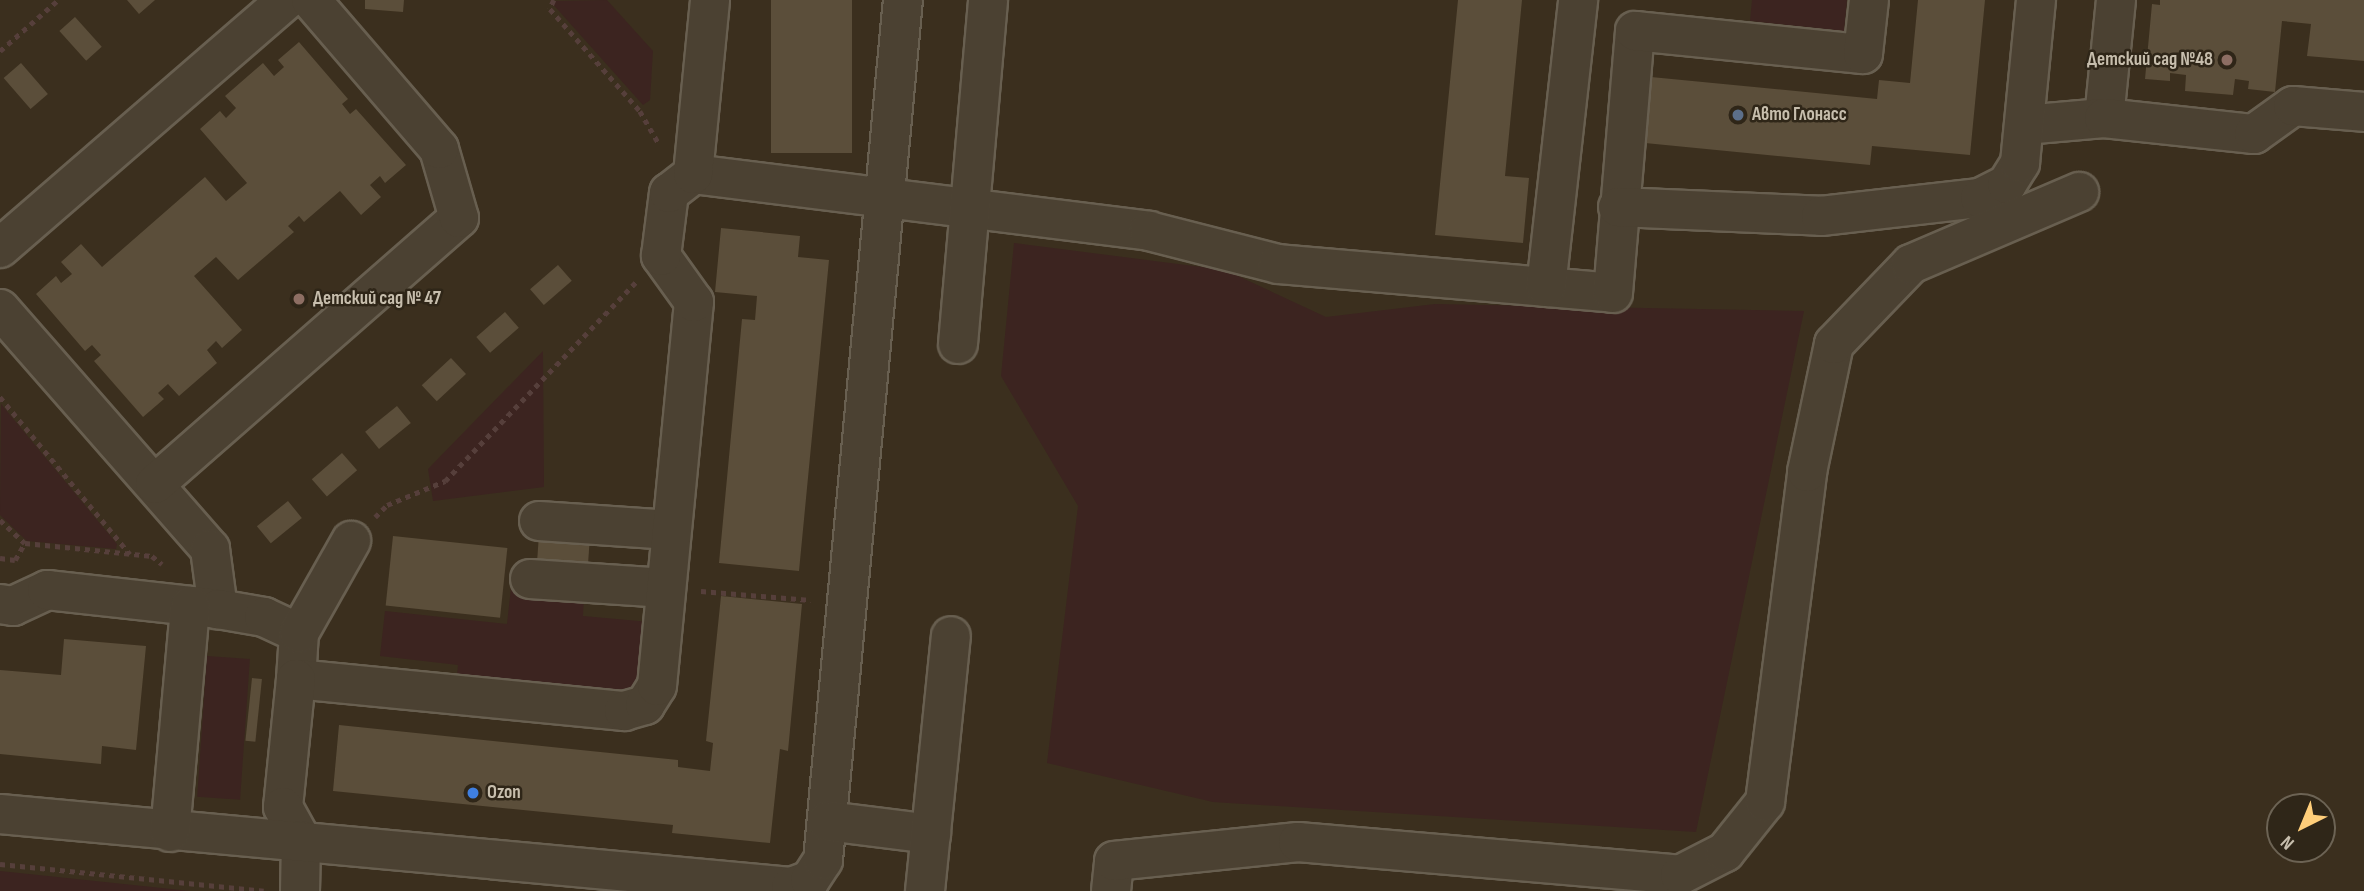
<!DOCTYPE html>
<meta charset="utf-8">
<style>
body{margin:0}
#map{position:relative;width:2364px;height:891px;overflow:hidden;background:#3b2f1e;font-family:"Sofia Sans Condensed",sans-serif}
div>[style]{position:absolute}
.green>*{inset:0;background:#3c2420;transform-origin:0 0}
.building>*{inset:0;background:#5b4e3a;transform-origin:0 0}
.path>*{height:4.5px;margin-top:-2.25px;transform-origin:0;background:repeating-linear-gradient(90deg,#563f3b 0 5px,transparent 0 10px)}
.roads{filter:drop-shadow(2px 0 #685f50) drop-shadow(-2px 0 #685f50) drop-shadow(0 2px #685f50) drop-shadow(0 -2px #685f50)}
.minor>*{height:38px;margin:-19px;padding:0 19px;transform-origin:19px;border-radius:19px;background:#4b4132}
.dots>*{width:19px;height:19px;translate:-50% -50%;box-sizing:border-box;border:4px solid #2f2618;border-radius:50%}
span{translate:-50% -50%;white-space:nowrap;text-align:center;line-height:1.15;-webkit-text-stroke:5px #2f2618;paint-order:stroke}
.poi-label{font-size:19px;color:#c7bead;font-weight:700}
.right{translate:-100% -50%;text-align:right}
.left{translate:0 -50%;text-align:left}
.north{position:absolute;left:2266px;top:793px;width:70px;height:70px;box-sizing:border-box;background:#2f2618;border:2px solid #6c6354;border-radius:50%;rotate:223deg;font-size:19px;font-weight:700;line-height:28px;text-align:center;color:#c7bead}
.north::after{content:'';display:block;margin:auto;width:24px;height:32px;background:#ffce7a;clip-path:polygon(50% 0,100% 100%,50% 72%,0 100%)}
</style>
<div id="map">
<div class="green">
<i style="clip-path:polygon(607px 0,653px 51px,650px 100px,643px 105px,550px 1px)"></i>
<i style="clip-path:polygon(1752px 0,1847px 0,1844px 31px,1750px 21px)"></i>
<i style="clip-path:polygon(1014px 243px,1225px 270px,1326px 317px,1435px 304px,1804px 311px,1696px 832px,1213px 802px,1047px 763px,1078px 506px,1001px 376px)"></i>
<i style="clip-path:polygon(543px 351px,544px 487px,433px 501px,428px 469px)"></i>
<i style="clip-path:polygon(1px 404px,117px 544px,116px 549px,27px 541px,0 515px)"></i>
<i style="clip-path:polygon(511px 588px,584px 594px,583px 616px,650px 622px,645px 675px,634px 688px,618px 693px,457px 675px,458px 665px,380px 656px,385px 611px,507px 624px)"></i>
<i style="left:207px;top:656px;width:43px;height:141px;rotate:4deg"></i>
<i style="clip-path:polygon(0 871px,190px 891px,0 891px)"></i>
</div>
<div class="building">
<i style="clip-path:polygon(127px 0,155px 0,139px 14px)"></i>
<i style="clip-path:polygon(365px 0,404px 0,403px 12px,365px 9px)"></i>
<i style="left:771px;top:0;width:81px;height:153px"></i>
<i style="clip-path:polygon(1458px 0,1522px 0,1505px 176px,1529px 178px,1523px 243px,1435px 235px)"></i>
<i style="clip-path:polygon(1918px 0,1985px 0,1970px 155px,1872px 146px,1870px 165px,1645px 143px,1651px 77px,1877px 99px,1879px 80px,1910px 83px)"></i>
<i style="clip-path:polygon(2160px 0,2364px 0,2364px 61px,2307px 56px,2311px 24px,2282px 21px,2275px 92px,2248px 89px,2249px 81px,2235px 79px,2233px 95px,2185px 91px,2186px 75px,2170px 73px,2170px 81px,2145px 79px,2152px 4px,2160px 5px)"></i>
<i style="left:75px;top:17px;width:40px;height:21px;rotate:48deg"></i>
<i style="clip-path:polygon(299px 42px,348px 99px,342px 104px,350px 114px,356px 109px,406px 165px,385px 183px,380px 176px,370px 185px,381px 197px,361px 215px,340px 191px,304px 222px,299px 216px,288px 226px,294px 232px,238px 280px,216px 257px,194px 276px,242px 330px,222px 348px,216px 341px,207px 350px,217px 363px,179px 396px,168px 384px,158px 393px,164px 399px,143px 417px,94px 361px,101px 355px,92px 345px,85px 351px,36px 294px,56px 276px,61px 283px,72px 274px,61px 262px,81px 244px,102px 267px,205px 177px,226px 201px,247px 183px,200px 129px,220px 111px,226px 118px,236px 108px,225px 96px,263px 63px,274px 76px,284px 67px,278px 60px)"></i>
<i style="left:21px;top:63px;width:41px;height:23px;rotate:49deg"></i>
<i style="clip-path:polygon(721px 228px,800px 236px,798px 257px,829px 260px,799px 571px,719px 563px,742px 319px,755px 320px,757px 296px,715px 292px)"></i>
<i style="left:558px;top:265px;width:21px;height:37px;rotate:49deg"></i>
<i style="left:505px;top:312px;width:21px;height:38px;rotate:49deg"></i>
<i style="left:451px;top:358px;width:22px;height:40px;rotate:47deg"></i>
<i style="left:397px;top:406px;width:22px;height:41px;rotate:51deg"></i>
<i style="left:342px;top:453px;width:23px;height:40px;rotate:49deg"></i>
<i style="left:288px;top:501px;width:22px;height:40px;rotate:51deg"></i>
<i style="left:539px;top:534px;width:51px;height:34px;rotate:4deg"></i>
<i style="left:393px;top:536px;width:115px;height:70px;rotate:6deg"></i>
<i style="clip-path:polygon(721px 596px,802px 604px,788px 751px,780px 749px,770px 843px,672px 833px,673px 825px,333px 791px,339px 725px,678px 760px,678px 767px,710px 771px,713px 743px,706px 741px)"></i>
<i style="clip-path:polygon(64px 639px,146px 646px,136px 750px,102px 746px,101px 764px,0 754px,0 670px,61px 675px)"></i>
<i style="left:252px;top:678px;width:10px;height:63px;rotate:6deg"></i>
</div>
<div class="path">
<i style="left:554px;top:0;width:10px;rotate:114deg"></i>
<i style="left:550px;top:9px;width:136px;rotate:48.6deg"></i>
<i style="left:640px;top:111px;width:36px;rotate:60deg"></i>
<i style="left:0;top:51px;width:77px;rotate:-41.3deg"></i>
<i style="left:0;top:397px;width:204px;rotate:50.4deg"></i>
<i style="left:375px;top:517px;width:17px;rotate:-45deg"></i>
<i style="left:387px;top:505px;width:63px;rotate:-22.5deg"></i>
<i style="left:445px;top:481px;width:276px;rotate:-46.2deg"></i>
<i style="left:0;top:520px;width:34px;rotate:43deg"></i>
<i style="left:0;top:558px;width:15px;rotate:8deg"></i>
<i style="left:15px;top:560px;width:20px;rotate:-60deg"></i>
<i style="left:25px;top:543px;width:128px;rotate:5.8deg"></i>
<i style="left:152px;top:556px;width:13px;rotate:39deg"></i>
<i style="left:701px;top:591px;width:110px;rotate:4.7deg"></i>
<i style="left:0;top:864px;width:265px;rotate:5.8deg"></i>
</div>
<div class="roads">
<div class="minor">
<i style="left:2104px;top:118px;width:119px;rotate:-84.2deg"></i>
<i style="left:2024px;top:125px;width:80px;rotate:-5deg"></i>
<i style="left:2104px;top:118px;width:151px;rotate:6.1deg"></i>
<i style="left:2254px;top:134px;width:48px;rotate:-35.7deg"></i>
<i style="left:2293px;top:106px;width:71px;rotate:4.8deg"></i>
<i style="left:693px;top:174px;width:460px;rotate:7.1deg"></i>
<i style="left:1149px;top:231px;width:133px;rotate:14.3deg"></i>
<i style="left:1278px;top:264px;width:336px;rotate:4.9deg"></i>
<i style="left:1613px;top:293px;width:263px;rotate:-85.2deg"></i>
<i style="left:1635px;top:31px;width:229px;rotate:5.8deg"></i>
<i style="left:1863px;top:54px;width:54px;rotate:-83.7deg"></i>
<i style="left:1618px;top:207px;width:203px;rotate:2.5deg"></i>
<i style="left:1821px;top:216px;width:160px;rotate:-6.5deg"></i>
<i style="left:1980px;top:198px;width:30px;rotate:-27deg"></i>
<i style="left:2007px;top:184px;width:25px;rotate:-58deg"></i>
<i style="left:2020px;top:163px;width:164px;rotate:-84.4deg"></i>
<i style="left:0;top:248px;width:379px;rotate:-40.9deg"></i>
<i style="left:1546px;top:287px;width:289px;rotate:-83.6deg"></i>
<i style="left:0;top:309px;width:319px;rotate:48.8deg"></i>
<i style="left:210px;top:549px;width:61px;rotate:82.4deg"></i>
<i style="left:958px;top:344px;width:345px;rotate:-85deg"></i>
<i style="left:155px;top:484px;width:404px;rotate:-41.2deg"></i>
<i style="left:459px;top:218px;width:72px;rotate:-106.2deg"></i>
<i style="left:439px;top:149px;width:196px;rotate:-130.7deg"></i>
<i style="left:539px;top:521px;width:132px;rotate:3.9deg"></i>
<i style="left:530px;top:579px;width:136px;rotate:3.8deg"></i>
<i style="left:0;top:604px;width:13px;rotate:9deg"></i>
<i style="left:13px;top:606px;width:38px;rotate:-25deg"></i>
<i style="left:47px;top:590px;width:172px;rotate:6.3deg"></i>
<i style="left:218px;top:609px;width:47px;rotate:9.9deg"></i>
<i style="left:264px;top:617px;width:38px;rotate:25deg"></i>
<i style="left:299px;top:633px;width:46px;rotate:93.7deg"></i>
<i style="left:296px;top:679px;width:330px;rotate:5.6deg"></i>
<i style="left:624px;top:711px;width:22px;rotate:-16deg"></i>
<i style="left:645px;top:705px;width:22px;rotate:-58deg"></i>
<i style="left:657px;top:686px;width:386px;rotate:-84.5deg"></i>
<i style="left:694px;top:302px;width:57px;rotate:-125.7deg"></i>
<i style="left:661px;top:256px;width:64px;rotate:-82.8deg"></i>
<i style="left:669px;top:193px;width:31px;rotate:-38deg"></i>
<i style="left:693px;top:174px;width:175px;rotate:-84.4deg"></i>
<i style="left:299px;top:633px;width:106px;rotate:-60.5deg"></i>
<i style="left:296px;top:679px;width:129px;rotate:95.8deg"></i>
<i style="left:283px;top:807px;width:38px;rotate:61deg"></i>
<i style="left:301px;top:840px;width:51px;rotate:91.1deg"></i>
<i style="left:0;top:814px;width:794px;rotate:5.27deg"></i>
<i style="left:791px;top:887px;width:20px;rotate:-20deg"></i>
<i style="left:810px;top:880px;width:24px;rotate:-57deg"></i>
<i style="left:823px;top:860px;width:864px;rotate:-84.69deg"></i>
<i style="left:827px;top:821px;width:105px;rotate:7.1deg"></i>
<i style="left:170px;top:832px;width:227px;rotate:-84.9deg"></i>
<i style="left:925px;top:891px;width:256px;rotate:-84.2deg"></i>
<i style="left:1111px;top:891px;width:30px;rotate:-84deg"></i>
<i style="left:1114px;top:861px;width:185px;rotate:-5.9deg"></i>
<i style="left:1298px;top:842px;width:383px;rotate:4.9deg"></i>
<i style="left:1680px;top:875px;width:51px;rotate:-27.1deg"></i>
<i style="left:1725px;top:852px;width:64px;rotate:-51.3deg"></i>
<i style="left:1765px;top:802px;width:333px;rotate:-82.7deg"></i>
<i style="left:1807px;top:472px;width:131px;rotate:-78.1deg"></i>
<i style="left:1834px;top:344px;width:111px;rotate:-46.1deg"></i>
<i style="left:1911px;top:264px;width:183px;rotate:-23.2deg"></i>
</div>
</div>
<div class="dots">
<i style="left:2227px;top:60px;background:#8d6e63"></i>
<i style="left:1738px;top:115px;background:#5c6f8a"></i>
<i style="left:299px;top:299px;background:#8d6e63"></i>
<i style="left:473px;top:793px;background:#3f7fe0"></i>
</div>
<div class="poi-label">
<span class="right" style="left:2213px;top:60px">Детский сад №48</span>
<span class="left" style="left:1752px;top:115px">Авто Глонасс</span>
<span class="left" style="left:313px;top:299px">Детский сад № 47</span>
<span class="left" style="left:487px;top:793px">Ozon</span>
</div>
<div class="north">N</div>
</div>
